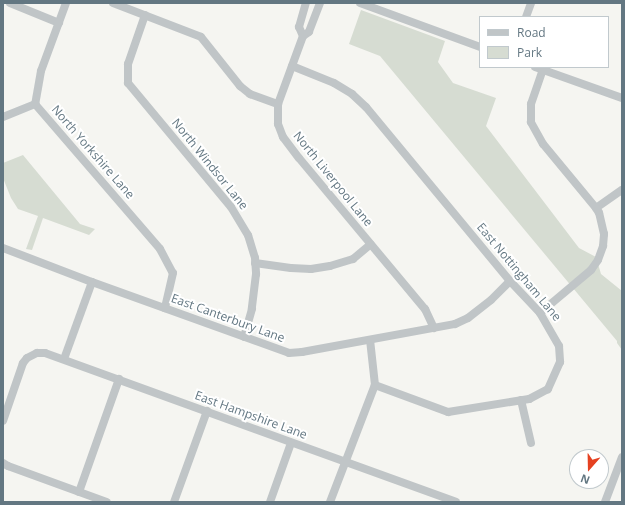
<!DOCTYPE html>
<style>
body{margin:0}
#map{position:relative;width:625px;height:505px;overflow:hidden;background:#f5f5f1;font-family:"Open Sans",sans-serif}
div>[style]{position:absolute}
.green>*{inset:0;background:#d6dcd2}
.minor>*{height:8px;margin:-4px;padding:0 4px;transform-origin:4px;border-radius:4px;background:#c0c5c7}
span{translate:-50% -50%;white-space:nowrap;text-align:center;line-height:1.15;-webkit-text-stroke:4px #fff;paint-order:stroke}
.street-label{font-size:12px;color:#637782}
.frame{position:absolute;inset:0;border:4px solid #637782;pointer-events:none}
.legend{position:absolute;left:479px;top:16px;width:130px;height:52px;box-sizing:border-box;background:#fff;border:1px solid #c1c9cd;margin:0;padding:5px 7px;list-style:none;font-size:12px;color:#637782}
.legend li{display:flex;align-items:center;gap:8px;height:20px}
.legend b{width:20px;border:1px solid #c1c9cd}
.north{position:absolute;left:569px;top:449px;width:40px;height:40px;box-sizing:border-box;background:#fff;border:1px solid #c1c9cd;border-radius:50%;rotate:200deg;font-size:11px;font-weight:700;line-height:16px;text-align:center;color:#637782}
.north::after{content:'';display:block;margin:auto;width:14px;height:18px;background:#e54121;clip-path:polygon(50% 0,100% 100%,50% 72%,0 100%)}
</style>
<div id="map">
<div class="green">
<i style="clip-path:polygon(361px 10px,445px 41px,438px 62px,453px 83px,496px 98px,486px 126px,579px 248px,596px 257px,601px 274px,622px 291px,622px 350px,617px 343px,617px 341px,380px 56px,349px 44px)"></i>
<i style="clip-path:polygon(23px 155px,80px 224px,95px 229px,89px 235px,43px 218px,32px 250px,26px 249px,38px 216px,18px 209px,11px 198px,3px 178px,3px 163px)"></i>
</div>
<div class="minor">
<i style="left:10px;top:3px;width:53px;rotate:22.2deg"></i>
<i style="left:66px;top:3px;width:72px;rotate:110.2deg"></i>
<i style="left:41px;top:71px;width:34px;rotate:100deg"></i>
<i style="left:35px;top:104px;width:191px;rotate:49.2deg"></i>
<i style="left:160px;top:249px;width:27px;rotate:62deg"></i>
<i style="left:173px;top:273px;width:36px;rotate:103deg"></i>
<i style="left:113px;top:3px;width:94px;rotate:21.1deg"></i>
<i style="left:201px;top:37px;width:63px;rotate:51.5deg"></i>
<i style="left:240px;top:86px;width:13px;rotate:39deg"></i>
<i style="left:250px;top:94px;width:30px;rotate:20deg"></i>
<i style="left:320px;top:3px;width:31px;rotate:111deg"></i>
<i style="left:309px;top:32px;width:7px;rotate:146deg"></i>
<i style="left:303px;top:36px;width:72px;rotate:110.2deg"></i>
<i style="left:278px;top:104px;width:20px;rotate:90deg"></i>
<i style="left:278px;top:124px;width:14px;rotate:69deg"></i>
<i style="left:283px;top:137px;width:26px;rotate:53deg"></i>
<i style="left:299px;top:158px;width:197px;rotate:50.2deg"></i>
<i style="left:425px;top:309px;width:21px;rotate:65deg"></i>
<i style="left:360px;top:3px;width:128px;rotate:20.1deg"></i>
<i style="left:145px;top:15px;width:52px;rotate:109.1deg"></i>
<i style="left:128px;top:64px;width:19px;rotate:90deg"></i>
<i style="left:128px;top:83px;width:161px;rotate:50.3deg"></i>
<i style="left:231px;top:207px;width:33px;rotate:59deg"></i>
<i style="left:248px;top:235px;width:24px;rotate:73deg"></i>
<i style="left:255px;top:258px;width:16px;rotate:86deg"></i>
<i style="left:256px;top:274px;width:35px;rotate:97deg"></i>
<i style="left:252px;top:309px;width:29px;rotate:106deg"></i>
<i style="left:526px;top:17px;width:15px;rotate:-70deg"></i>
<i style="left:303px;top:36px;width:10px;rotate:-114deg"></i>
<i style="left:299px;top:27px;width:25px;rotate:-74deg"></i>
<i style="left:292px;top:66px;width:45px;rotate:22deg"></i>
<i style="left:334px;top:83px;width:21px;rotate:31deg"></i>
<i style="left:352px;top:94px;width:19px;rotate:43deg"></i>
<i style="left:366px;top:107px;width:226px;rotate:50.4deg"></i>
<i style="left:510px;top:281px;width:44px;rotate:46.8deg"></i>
<i style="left:540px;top:313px;width:38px;rotate:60deg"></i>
<i style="left:559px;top:346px;width:16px;rotate:86deg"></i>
<i style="left:560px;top:362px;width:30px;rotate:114deg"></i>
<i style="left:548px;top:389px;width:21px;rotate:152deg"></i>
<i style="left:529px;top:399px;width:82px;rotate:170.9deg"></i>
<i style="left:448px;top:412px;width:78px;rotate:-159.7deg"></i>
<i style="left:535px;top:67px;width:92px;rotate:19.6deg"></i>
<i style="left:3px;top:117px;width:35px;rotate:-22deg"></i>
<i style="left:596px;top:208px;width:32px;rotate:-35deg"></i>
<i style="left:3px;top:248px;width:95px;rotate:20.9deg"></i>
<i style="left:92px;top:282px;width:209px;rotate:19.8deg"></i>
<i style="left:289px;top:353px;width:13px;rotate:-4deg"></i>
<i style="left:302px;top:352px;width:156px;rotate:-10.4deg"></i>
<i style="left:455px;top:324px;width:14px;rotate:-25deg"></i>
<i style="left:468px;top:318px;width:29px;rotate:-38deg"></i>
<i style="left:491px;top:300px;width:27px;rotate:-45deg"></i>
<i style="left:255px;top:263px;width:36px;rotate:8deg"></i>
<i style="left:291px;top:268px;width:20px;rotate:3deg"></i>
<i style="left:311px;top:269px;width:19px;rotate:-9deg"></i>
<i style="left:330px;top:266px;width:24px;rotate:-17deg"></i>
<i style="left:353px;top:259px;width:23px;rotate:-40deg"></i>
<i style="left:540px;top:313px;width:67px;rotate:-40.1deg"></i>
<i style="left:591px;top:270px;width:12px;rotate:-55deg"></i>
<i style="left:598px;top:260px;width:15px;rotate:-70deg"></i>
<i style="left:603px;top:246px;width:12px;rotate:-85deg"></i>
<i style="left:604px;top:234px;width:22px;rotate:-103deg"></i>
<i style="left:599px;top:213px;width:6px;rotate:-121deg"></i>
<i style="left:596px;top:208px;width:83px;rotate:-129.6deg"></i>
<i style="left:543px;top:144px;width:25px;rotate:-119deg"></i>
<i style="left:531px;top:122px;width:18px;rotate:-90deg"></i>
<i style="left:531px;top:104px;width:36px;rotate:-71deg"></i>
<i style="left:64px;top:359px;width:82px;rotate:-70deg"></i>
<i style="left:521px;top:400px;width:44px;rotate:76.9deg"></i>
<i style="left:3px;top:421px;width:61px;rotate:-71deg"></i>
<i style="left:23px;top:363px;width:6px;rotate:-51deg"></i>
<i style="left:27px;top:358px;width:11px;rotate:-27deg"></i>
<i style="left:37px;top:353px;width:8px"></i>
<i style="left:45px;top:353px;width:437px;rotate:19.9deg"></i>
<i style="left:3px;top:463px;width:6px;rotate:31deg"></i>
<i style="left:8px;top:466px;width:105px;rotate:20deg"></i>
<i style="left:79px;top:492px;width:120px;rotate:-70.5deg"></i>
<i style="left:174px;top:502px;width:97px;rotate:-70.1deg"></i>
<i style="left:270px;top:502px;width:63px;rotate:-70.4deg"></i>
<i style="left:330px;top:502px;width:125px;rotate:-69deg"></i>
<i style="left:375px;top:385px;width:45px;rotate:-96.3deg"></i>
<i style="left:605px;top:502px;width:48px;rotate:-69.3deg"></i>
</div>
<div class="street-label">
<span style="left:93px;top:152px;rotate:49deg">North Yorkshire Lane</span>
<span style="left:210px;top:164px;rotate:51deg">North Windsor Lane</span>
<span style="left:333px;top:179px;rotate:51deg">North Liverpool Lane</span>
<span style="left:519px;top:272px;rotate:50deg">East Nottingham Lane</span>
<span style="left:228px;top:318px;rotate:20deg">East Canterbury Lane</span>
<span style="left:251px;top:415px;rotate:20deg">East Hampshire Lane</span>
</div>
<div class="frame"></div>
<ul class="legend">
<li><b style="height:5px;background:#c0c5c7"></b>Road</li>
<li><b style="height:11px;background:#d6dcd2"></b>Park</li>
</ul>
<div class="north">N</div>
</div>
